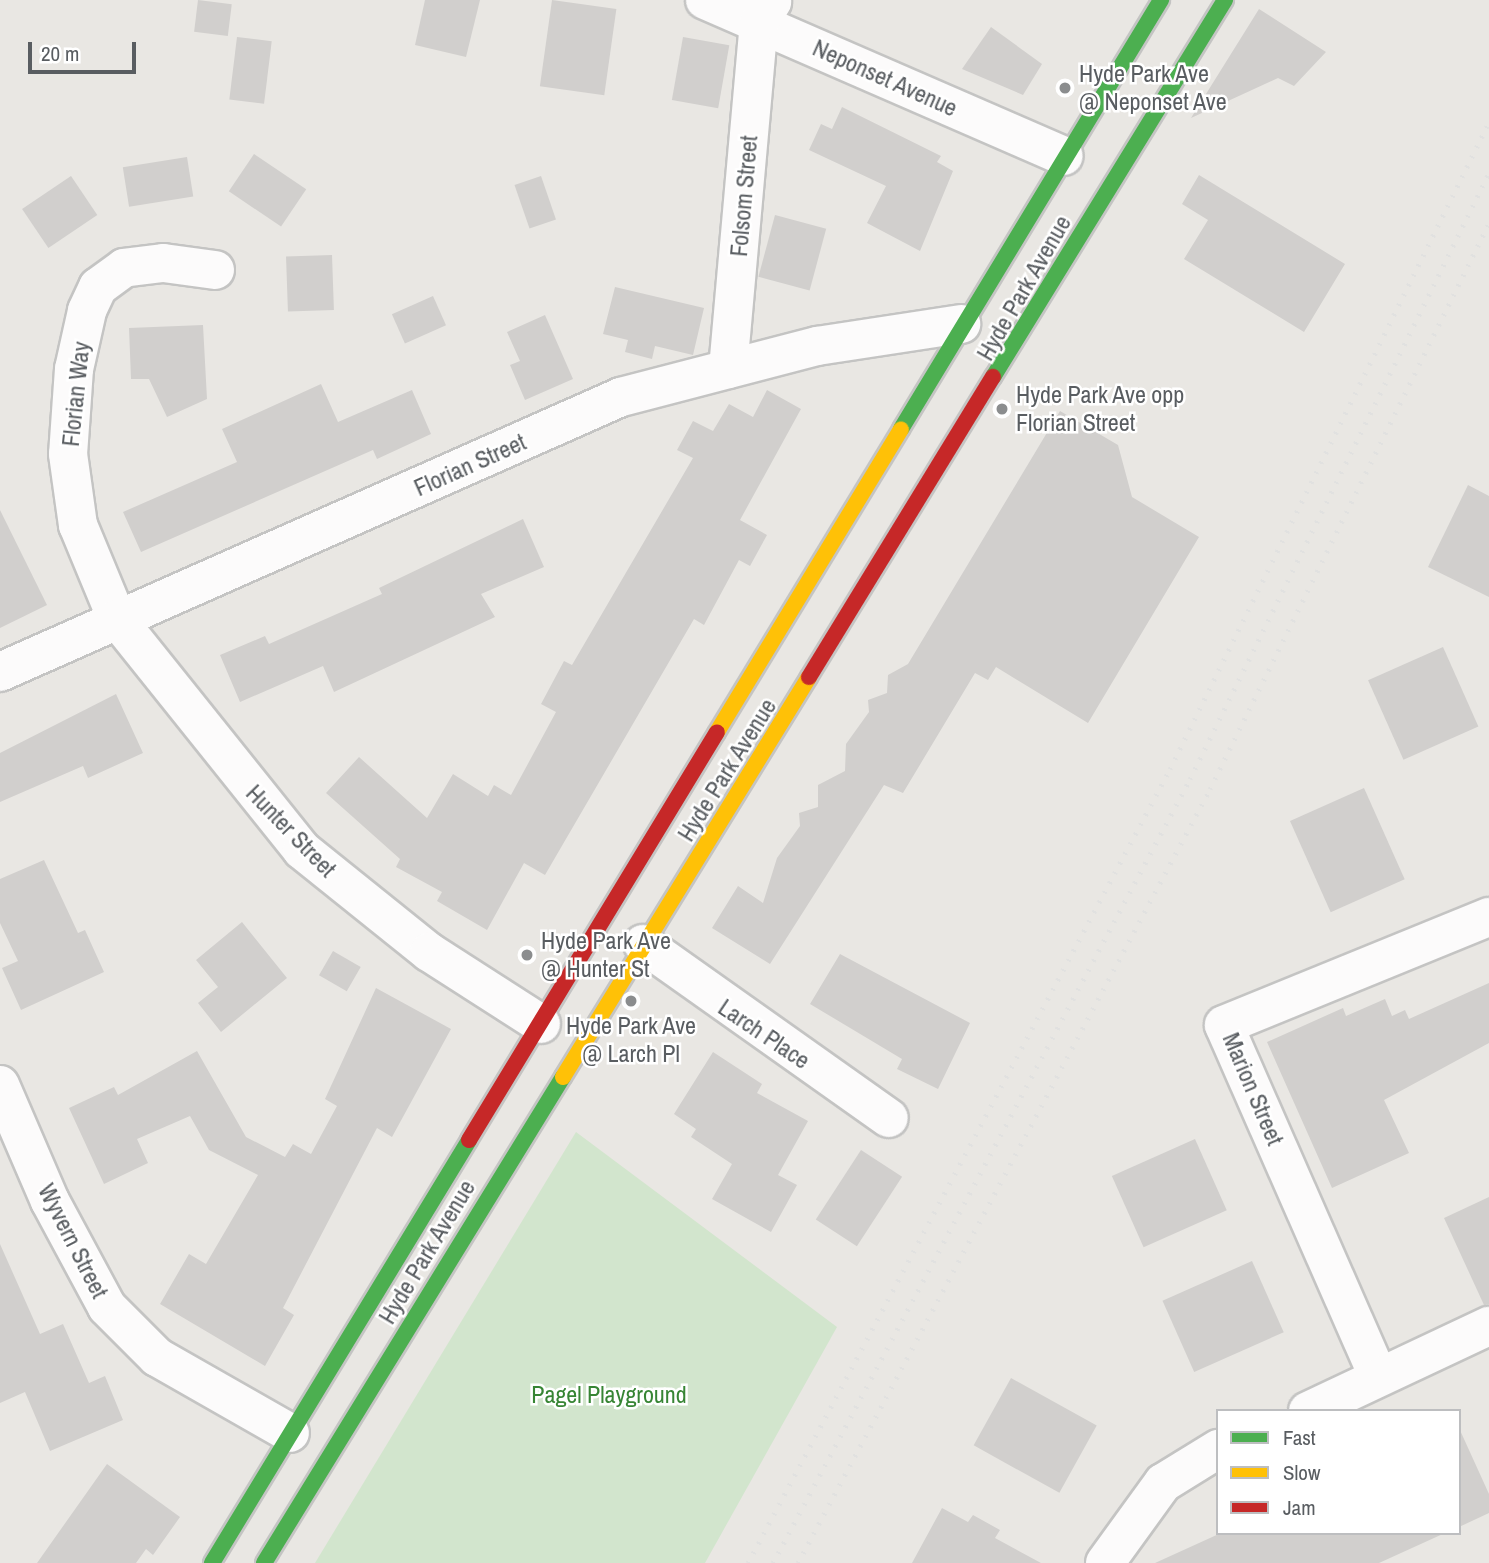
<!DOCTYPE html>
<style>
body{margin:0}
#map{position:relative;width:1489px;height:1563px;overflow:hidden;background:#e9e7e3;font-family:"Archivo Narrow",sans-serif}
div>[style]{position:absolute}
.green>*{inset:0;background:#d2e5cd}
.building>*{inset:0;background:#d1cfcd;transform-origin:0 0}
.roads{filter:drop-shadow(2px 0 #c4c4c3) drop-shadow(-2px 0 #c4c4c3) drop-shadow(0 2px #c4c4c3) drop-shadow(0 -2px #c4c4c3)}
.street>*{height:38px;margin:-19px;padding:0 19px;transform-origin:19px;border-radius:19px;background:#fcfbfb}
.fast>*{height:16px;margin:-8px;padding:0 8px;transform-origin:8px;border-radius:8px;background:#4caf50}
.slow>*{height:16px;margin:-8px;padding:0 8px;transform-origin:8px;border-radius:8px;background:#ffc107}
.jam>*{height:16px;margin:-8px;padding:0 8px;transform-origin:8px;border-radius:8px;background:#c62828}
.rail>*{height:5px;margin-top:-2.5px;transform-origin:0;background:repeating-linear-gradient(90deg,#e1e1e0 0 2px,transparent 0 11px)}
.dots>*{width:19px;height:19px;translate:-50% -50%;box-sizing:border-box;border:4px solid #fff;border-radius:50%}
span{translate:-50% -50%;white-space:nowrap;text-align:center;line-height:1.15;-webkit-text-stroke:5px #fff;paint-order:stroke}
.poi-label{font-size:24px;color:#595d61}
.left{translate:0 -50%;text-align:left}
.street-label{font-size:24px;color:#595d61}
.park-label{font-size:24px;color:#378534}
.legend{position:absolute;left:1216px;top:1409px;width:245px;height:126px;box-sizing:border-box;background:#fff;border:2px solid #bdbec0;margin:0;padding:9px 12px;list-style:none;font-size:21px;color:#595d61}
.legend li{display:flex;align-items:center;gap:14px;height:35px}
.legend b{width:35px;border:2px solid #bdbec0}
.scale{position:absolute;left:28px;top:42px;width:108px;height:32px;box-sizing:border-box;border:4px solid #595d61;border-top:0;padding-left:9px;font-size:21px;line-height:24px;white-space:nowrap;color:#595d61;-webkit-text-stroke:5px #fff;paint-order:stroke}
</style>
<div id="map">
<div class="green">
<i style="clip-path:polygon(576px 1132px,837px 1327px,705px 1563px,315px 1563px)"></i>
</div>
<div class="building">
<i style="left:198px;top:0;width:34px;height:32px;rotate:7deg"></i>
<i style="clip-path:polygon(425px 0,480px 0,466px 57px,415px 45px)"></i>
<i style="left:552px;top:0;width:65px;height:87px;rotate:8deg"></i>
<i style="clip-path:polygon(1259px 9px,1326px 52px,1294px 86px,1278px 78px,1191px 118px)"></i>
<i style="clip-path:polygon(991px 27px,1042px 64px,1023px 95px,962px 69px)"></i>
<i style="left:237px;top:37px;width:35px;height:63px;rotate:7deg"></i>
<i style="left:683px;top:37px;width:47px;height:64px;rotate:10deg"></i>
<i style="clip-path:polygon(842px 107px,941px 156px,937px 162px,953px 171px,920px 251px,867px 223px,886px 186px,809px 150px,821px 124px,832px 129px)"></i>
<i style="left:254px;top:154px;width:63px;height:45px;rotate:34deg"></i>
<i style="left:187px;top:157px;width:40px;height:65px;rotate:81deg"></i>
<i style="clip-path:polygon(1199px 175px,1345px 264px,1304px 332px,1184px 259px,1208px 220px,1182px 204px)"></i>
<i style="left:71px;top:176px;width:47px;height:59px;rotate:56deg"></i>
<i style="left:541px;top:176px;width:46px;height:28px;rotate:71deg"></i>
<i style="left:775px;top:215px;width:53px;height:64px;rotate:15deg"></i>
<i style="left:332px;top:255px;width:55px;height:46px;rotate:88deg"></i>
<i style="clip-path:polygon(615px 287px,704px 308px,693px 355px,655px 346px,652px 359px,625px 352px,628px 340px,603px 334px)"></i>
<i style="left:433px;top:296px;width:32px;height:45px;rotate:66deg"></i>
<i style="clip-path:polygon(545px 315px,573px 379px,525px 400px,510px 365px,520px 361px,507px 332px)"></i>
<i style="clip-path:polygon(203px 325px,207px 399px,167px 417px,149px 379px,131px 379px,129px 328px)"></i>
<i style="clip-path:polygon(321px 384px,338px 422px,412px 390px,431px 434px,377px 459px,373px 450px,141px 552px,123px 512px,237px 462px,222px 429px)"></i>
<i style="clip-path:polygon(767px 390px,801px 409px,740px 520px,767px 535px,750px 566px,739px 560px,704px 625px,694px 619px,545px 875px,524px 863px,487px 930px,437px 901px,442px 892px,396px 867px,400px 859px,326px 793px,359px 757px,427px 818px,453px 774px,488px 796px,494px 785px,511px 795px,556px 712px,541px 704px,564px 661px,572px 665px,693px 458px,677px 450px,693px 421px,713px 431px,729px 404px,753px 417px)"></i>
<i style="clip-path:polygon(1060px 411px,1118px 445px,1132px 497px,1199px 537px,1088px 723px,996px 667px,988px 680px,975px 673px,903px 793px,884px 785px,770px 964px,712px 928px,738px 886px,763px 903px,777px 858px,800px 826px,799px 813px,818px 807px,818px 785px,845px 771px,846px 744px,869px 712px,868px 700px,887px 693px,888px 675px,908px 664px)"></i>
<i style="clip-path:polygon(1468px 485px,1489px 496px,1489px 597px,1428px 567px)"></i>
<i style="clip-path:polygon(0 510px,47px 605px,0 628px)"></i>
<i style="clip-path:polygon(523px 519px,544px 567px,481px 594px,495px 617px,334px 692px,323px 666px,240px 702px,220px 655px,265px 636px,269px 644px,382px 594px,379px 588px)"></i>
<i style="left:1443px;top:647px;width:87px;height:82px;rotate:66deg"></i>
<i style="clip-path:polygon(116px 694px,143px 753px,88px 778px,83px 766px,0 802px,0 753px)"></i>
<i style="left:1364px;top:788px;width:100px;height:81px;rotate:66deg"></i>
<i style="clip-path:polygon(44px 860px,78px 933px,85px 930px,104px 972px,21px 1010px,2px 968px,18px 961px,0 923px,0 879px)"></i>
<i style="clip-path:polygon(242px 922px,287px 978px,221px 1032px,198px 1003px,218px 987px,196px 960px)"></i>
<i style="left:333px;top:951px;width:32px;height:28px;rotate:30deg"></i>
<i style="clip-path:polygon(840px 954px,970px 1023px,938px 1089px,897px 1069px,902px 1059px,810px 1004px)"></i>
<i style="clip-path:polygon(1489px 983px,1489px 1043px,1384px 1100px,1409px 1153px,1332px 1188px,1267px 1042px,1343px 1008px,1346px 1016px,1385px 999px,1392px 1016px,1405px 1010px,1409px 1019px)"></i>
<i style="clip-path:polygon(376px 988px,451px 1029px,392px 1137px,377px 1128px,283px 1308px,294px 1315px,265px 1366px,160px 1304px,189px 1254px,206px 1264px,258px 1175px,209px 1150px,190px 1116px,137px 1139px,148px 1163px,104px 1184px,69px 1108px,114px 1087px,118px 1095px,197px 1051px,246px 1137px,285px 1157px,293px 1144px,311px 1154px,337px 1106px,325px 1099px)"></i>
<i style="clip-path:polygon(713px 1052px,762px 1084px,757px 1093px,808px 1121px,778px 1175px,797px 1185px,771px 1232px,712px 1199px,732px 1164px,691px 1137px,696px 1129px,674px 1114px)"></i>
<i style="left:1195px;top:1139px;width:78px;height:91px;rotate:66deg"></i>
<i style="left:861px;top:1150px;width:49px;height:83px;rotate:33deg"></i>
<i style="clip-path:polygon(1489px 1197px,1489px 1304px,1484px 1305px,1444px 1218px)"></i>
<i style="clip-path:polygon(0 1244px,40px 1334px,63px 1324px,89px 1383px,105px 1376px,123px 1420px,50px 1451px,25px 1392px,0 1403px)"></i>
<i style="left:1252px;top:1261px;width:78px;height:98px;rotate:66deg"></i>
<i style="left:1011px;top:1378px;width:98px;height:77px;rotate:29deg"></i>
<i style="clip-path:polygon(1459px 1428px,1489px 1494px,1489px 1513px,1459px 1527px)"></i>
<i style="clip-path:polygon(107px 1464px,180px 1517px,153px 1555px,146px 1549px,136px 1563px,37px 1563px)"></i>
<i style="clip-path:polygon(942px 1508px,968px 1522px,973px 1515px,1000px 1530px,995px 1538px,1041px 1563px,912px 1563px)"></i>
<i style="clip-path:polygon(1221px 1533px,1445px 1533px,1379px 1563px,1155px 1563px)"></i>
</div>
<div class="roads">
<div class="street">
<i style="left:705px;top:0;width:391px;rotate:23.5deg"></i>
<i style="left:215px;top:270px;width:52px;rotate:-172.3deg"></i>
<i style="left:163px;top:263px;width:39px;rotate:173deg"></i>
<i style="left:124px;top:268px;width:32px;rotate:144deg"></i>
<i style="left:98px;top:287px;width:26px;rotate:115deg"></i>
<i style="left:87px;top:311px;width:59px;rotate:102.6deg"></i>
<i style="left:74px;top:369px;width:85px;rotate:94deg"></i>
<i style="left:68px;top:454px;width:72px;rotate:82deg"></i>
<i style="left:78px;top:525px;width:102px;rotate:67.5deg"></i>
<i style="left:117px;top:619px;width:296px;rotate:51.3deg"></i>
<i style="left:302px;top:850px;width:163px;rotate:38.8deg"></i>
<i style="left:429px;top:952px;width:133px;rotate:32.7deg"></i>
<i style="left:728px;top:369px;width:347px;rotate:-84.9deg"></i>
<i style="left:759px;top:23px;width:25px;rotate:-58deg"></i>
<i style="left:0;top:672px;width:679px;rotate:-23.89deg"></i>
<i style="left:621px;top:397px;width:203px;rotate:-14.6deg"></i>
<i style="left:817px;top:346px;width:146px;rotate:-8.7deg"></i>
<i style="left:643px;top:944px;width:301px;rotate:35.3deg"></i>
<i style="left:0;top:1085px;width:126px;rotate:66.7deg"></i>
<i style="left:50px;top:1201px;width:120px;rotate:61.7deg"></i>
<i style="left:107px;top:1307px;width:71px;rotate:45deg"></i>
<i style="left:157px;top:1357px;width:153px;rotate:29.7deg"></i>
<i style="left:1378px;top:1376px;width:383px;rotate:-113.7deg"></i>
<i style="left:1224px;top:1025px;width:286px;rotate:-22.2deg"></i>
<i style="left:1308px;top:1411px;width:200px;rotate:-25.2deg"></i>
<i style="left:1105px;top:1563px;width:99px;rotate:-54.1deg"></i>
<i style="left:1163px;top:1483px;width:65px;rotate:-31.7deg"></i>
</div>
<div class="fast">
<i style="left:993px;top:377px;width:443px;rotate:-58.4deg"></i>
<i style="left:901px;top:429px;width:502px;rotate:-58.78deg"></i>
<i style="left:212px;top:1563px;width:495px;rotate:-58.7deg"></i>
<i style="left:264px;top:1563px;width:571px;rotate:-58.4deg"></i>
</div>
<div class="slow">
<i style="left:717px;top:732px;width:354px;rotate:-58.7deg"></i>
<i style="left:563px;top:1077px;width:470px;rotate:-58.4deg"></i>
</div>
<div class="jam">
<i style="left:809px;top:677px;width:352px;rotate:-58.5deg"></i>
<i style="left:469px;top:1140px;width:477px;rotate:-58.7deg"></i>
</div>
</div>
<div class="rail">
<i style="left:748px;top:1563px;width:899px;rotate:-62.01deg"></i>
<i style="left:1170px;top:769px;width:721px;rotate:-63.75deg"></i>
<i style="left:773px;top:1563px;width:888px;rotate:-61.99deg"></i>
<i style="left:1190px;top:779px;width:676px;rotate:-63.74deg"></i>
<i style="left:798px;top:1563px;width:877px;rotate:-61.97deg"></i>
<i style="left:1210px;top:789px;width:631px;rotate:-63.76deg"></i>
</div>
<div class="dots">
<i style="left:1065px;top:88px;background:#8b8d8e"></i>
<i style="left:1002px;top:409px;background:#8b8d8e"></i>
<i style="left:527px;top:955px;background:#8b8d8e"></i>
<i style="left:631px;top:1001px;background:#8b8d8e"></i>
</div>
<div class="poi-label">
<span class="left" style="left:1079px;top:88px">Hyde Park Ave<br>@ Neponset Ave</span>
<span class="left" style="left:1016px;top:409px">Hyde Park Ave opp<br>Florian Street</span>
<span class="left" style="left:541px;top:955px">Hyde Park Ave<br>@ Hunter St</span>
<span style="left:631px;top:1040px">Hyde Park Ave<br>@ Larch Pl</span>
</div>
<div class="street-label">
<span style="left:885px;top:78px;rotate:24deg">Neponset Avenue</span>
<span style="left:744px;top:196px;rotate:-85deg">Folsom Street</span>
<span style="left:1024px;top:288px;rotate:-60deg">Hyde Park Avenue</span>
<span style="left:76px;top:394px;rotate:-84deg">Florian Way</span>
<span style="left:470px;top:465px;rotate:-24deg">Florian Street</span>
<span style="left:727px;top:770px;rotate:-58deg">Hyde Park Avenue</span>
<span style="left:291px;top:831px;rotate:46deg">Hunter Street</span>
<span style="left:764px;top:1034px;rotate:34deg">Larch Place</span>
<span style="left:1253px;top:1089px;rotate:67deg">Marion Street</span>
<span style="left:73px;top:1241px;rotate:63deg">Wyvern Street</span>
<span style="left:427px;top:1252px;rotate:-59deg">Hyde Park Avenue</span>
</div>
<div class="park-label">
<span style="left:609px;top:1395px">Pagel Playground</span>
</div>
<ul class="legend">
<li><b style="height:9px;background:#4caf50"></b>Fast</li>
<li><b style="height:9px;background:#ffc107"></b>Slow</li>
<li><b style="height:9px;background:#c62828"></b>Jam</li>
</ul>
<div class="scale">20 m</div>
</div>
